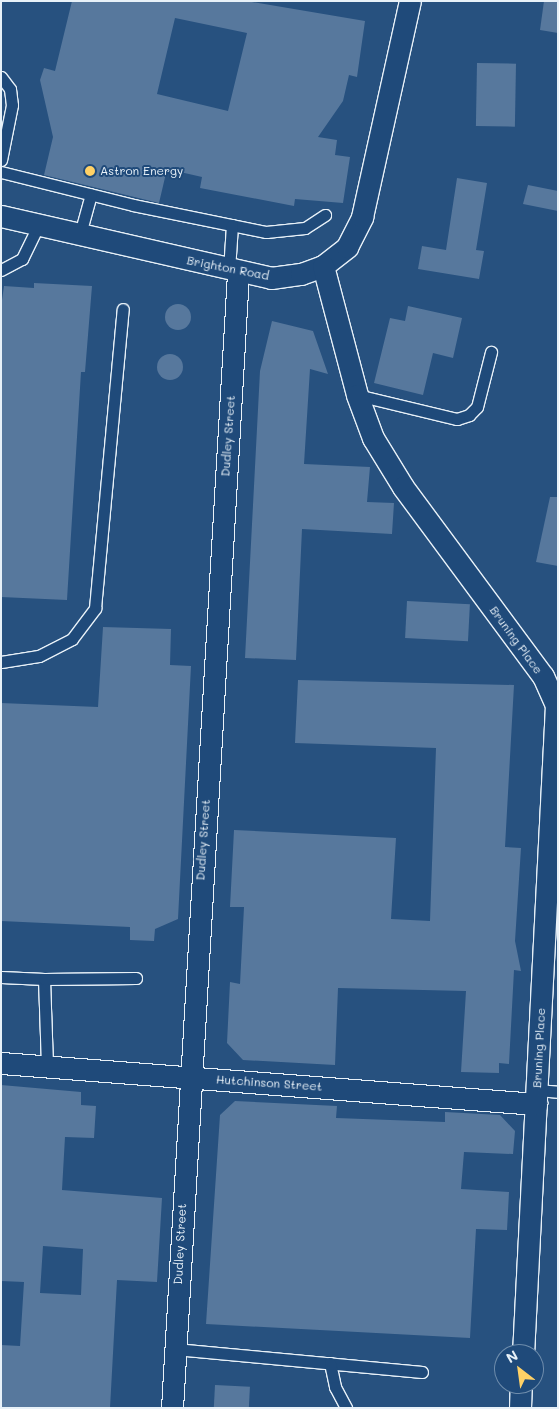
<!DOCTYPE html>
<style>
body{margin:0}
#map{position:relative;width:559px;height:1409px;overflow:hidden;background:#27517f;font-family:Mali,sans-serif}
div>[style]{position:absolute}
.building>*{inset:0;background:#57789d;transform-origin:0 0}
.round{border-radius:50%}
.roads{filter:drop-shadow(1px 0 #e8f1f8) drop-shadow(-1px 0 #e8f1f8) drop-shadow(0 1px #e8f1f8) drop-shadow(0 -1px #e8f1f8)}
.lane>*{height:11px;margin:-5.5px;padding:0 5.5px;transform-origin:5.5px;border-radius:5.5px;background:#1f4a7a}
.street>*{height:21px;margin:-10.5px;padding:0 10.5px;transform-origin:10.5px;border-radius:10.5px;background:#1f4a7a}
.dots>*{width:14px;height:14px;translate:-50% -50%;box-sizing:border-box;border:2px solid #1f4a7a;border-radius:50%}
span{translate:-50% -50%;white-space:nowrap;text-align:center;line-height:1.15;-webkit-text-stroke:4px #1f4a7a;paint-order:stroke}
.poi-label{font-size:12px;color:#e8f1f8}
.left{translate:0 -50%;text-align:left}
.street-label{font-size:12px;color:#e8f1f8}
.frame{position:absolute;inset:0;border:2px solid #e8f1f8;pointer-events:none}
.north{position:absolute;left:494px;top:1344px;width:50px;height:50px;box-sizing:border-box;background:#1f4a7a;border:1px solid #6f8dac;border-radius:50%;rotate:330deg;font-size:14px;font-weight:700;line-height:20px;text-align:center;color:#e8f1f8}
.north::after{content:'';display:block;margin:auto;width:18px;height:22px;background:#ffd166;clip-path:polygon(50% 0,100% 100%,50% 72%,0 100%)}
</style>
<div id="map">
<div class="building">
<i style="clip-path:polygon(evenodd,72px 1px,246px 1px,365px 21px,357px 77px,349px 75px,343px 101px,318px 137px,337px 140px,335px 155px,350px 157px,343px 203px,295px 199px,294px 206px,200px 188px,202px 177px,167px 169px,159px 203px,44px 175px,53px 137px,40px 80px,44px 68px,55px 71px,72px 1px,175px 18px,247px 33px,228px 111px,157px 94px,175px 18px)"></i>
<i style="clip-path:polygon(544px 1px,558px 1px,558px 33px,540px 30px)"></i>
<i style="left:477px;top:63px;width:39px;height:63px;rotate:1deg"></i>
<i style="clip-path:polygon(457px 178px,487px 183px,476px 250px,484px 251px,479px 279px,418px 269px,422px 246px,446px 250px)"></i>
<i style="clip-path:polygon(528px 185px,558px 191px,558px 211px,523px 204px)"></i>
<i style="clip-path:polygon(34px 283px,92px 286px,85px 372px,81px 372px,67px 600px,1px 597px,1px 307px,4px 286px,34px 288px)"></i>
<i class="round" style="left:165px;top:304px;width:26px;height:26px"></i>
<i style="clip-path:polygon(408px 306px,462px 318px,453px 358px,433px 353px,423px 395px,374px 383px,390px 318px,405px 321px)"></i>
<i style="clip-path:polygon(272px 321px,313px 331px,328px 374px,310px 369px,304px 464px,370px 467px,367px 502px,394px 503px,392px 534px,302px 529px,296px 660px,245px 658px,260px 371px)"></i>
<i class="round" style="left:157px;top:354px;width:26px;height:26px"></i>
<i style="clip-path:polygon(550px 497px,558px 497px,558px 566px,536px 562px)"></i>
<i style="left:407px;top:601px;width:63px;height:37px;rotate:3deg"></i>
<i style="clip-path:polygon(103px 627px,171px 629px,170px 665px,191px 666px,178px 919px,155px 929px,154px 941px,130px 940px,130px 927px,1px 921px,1px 703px,98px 707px)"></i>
<i style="clip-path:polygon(298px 680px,514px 685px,505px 847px,521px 848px,515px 941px,521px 971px,514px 970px,509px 1064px,499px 1063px,499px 1073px,461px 1072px,466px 991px,338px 988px,335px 1065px,243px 1060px,227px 1043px,230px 982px,240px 984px,244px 907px,230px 907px,234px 830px,396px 838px,391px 919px,430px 921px,436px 748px,295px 743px)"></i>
<i style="clip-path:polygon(evenodd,1px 1085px,81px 1092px,81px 1105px,96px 1106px,94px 1138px,65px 1137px,62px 1190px,162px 1198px,157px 1282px,117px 1280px,110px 1408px,1px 1408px,1px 1345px,20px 1346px,24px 1282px,1px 1281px,1px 1085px,43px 1246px,83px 1249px,81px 1295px,40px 1293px,43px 1246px)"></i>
<i style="clip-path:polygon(235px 1101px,337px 1106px,336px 1118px,445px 1122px,445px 1112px,500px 1115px,515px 1131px,513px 1154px,464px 1152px,461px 1189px,509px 1192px,507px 1230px,476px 1229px,470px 1338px,206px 1324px,220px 1115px)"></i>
<i style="left:215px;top:1385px;width:35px;height:23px;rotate:3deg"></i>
</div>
<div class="roads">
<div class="lane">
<i style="left:1px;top:77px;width:15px;rotate:53deg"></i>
<i style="left:10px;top:89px;width:16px;rotate:83deg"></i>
<i style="left:12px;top:105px;width:56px;rotate:101.3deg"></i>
<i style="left:1px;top:172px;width:136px;rotate:14deg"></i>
<i style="left:133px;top:205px;width:136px;rotate:11.5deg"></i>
<i style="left:266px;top:232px;width:39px;rotate:-6deg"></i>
<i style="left:305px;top:228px;width:24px;rotate:-33deg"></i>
<i style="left:80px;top:234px;width:41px;rotate:-74.6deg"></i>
<i style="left:1px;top:270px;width:24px;rotate:-28deg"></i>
<i style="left:22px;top:259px;width:39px;rotate:-64deg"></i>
<i style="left:229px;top:270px;width:45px;rotate:-86.2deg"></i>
<i style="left:357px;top:395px;width:103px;rotate:13.5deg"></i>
<i style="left:457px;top:419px;width:13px;rotate:-18deg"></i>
<i style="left:469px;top:415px;width:11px;rotate:-45deg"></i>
<i style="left:477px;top:407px;width:57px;rotate:-75.7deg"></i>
<i style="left:1px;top:662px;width:38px;rotate:-9deg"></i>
<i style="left:39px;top:656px;width:37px;rotate:-27deg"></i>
<i style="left:72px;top:639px;width:39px;rotate:-53deg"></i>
<i style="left:95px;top:608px;width:300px;rotate:-84.7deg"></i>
<i style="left:1px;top:977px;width:43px;rotate:2.7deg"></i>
<i style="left:44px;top:979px;width:87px;rotate:88deg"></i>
<i style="left:44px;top:979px;width:92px;rotate:-0.6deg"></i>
<i style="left:537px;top:1090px;width:21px;rotate:5deg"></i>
<i style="left:175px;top:1349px;width:248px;rotate:5.3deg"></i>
<i style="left:330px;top:1363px;width:25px;rotate:78deg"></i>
<i style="left:335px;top:1387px;width:24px;rotate:62deg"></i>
</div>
<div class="street">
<i style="left:1px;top:216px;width:277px;rotate:12.9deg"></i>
<i style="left:271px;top:278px;width:30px;rotate:-8deg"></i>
<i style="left:301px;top:274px;width:23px;rotate:-20deg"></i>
<i style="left:323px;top:266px;width:31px;rotate:-38deg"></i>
<i style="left:347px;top:247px;width:34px;rotate:-63deg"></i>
<i style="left:362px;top:217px;width:221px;rotate:-77.5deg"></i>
<i style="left:323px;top:266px;width:133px;rotate:75.2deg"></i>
<i style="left:357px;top:395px;width:46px;rotate:69.6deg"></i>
<i style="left:373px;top:438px;width:57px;rotate:58.5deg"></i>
<i style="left:403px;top:487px;width:235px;rotate:53.5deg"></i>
<i style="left:543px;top:676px;width:32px;rotate:66deg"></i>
<i style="left:556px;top:705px;width:650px;rotate:92.91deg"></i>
<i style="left:1px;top:1063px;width:537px;rotate:4.38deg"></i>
<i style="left:172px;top:1408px;width:1138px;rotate:-86.67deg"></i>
<i style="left:520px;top:1408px;width:24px;rotate:-88deg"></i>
</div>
</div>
<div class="dots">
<i style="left:90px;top:171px;background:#ffd166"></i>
</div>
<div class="poi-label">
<span class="left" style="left:100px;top:171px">Astron Energy</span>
</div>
<div class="street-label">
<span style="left:228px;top:268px;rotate:11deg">Brighton Road</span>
<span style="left:228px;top:436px;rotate:-86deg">Dudley Street</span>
<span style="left:516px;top:640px;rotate:54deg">Bruning Place</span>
<span style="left:203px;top:840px;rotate:-86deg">Dudley Street</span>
<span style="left:539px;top:1048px;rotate:-87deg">Bruning Place</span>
<span style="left:269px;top:1083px;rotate:4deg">Hutchinson Street</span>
<span style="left:180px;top:1244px;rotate:-87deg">Dudley Street</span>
</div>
<div class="frame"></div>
<div class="north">N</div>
</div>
